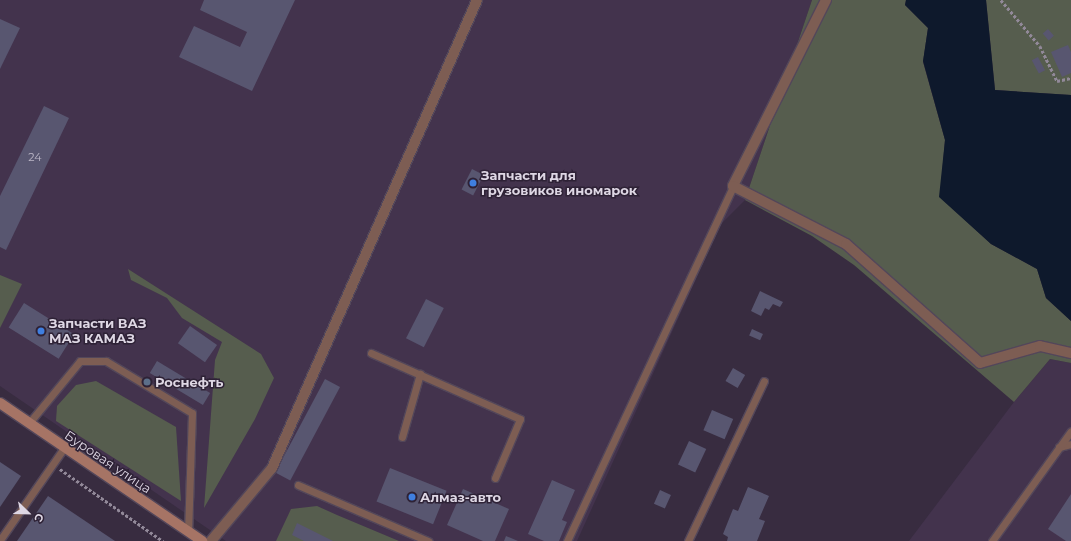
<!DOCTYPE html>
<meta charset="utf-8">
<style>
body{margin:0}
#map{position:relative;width:1071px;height:541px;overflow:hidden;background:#382c40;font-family:Montserrat,sans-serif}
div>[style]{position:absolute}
.built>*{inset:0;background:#43334d}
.green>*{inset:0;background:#565d4e}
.water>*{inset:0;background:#0e192c}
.building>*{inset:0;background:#585670;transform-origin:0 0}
.path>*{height:2.5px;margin-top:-1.25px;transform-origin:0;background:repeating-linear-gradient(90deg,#928999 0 3px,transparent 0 5px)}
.roads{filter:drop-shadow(1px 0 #53475a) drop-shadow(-1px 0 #53475a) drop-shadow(0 1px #53475a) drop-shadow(0 -1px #53475a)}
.service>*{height:7px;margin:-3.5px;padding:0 3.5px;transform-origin:3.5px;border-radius:3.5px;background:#7d5d53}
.minor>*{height:10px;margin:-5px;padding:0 5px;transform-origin:5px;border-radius:5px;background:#7d5d53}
.secondary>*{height:10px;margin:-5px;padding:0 5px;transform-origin:5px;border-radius:5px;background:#a67465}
.dots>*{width:11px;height:11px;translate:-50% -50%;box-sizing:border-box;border:2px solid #2e2236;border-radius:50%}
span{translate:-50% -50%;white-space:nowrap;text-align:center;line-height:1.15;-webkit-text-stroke:3px #2e2236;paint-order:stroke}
.number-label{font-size:11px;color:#bcb7c7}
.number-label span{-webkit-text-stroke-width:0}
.poi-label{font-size:13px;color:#ded7e4;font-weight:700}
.left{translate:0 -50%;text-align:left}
.street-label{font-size:13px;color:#ded7e4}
.north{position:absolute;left:8px;top:493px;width:40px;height:40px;-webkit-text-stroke:3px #2e2236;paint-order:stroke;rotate:113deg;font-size:11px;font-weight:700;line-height:16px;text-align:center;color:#ded7e4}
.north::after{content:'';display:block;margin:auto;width:14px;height:18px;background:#ded7e4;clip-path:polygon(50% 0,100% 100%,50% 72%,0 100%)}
</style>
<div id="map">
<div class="built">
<i style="clip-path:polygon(0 0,812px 0,745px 200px,721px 224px,577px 541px,226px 541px,0 386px)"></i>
<i style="clip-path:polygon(1050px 359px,1071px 363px,1071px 541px,909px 541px,1014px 402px)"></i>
</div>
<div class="green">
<i style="clip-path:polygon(812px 0,906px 0,905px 5px,928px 28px,923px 62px,945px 140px,940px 197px,991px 244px,1037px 269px,1046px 298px,1071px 321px,1071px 363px,1050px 359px,1014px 402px,854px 265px,812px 236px,745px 200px)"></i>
<i style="clip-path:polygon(986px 0,1071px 0,1071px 95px,995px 90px)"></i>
<i style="clip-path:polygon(128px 269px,261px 354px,274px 378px,255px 419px,204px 508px,215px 360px,222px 342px,182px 318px,167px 298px,131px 280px)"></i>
<i style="clip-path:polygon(0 275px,22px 284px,0 328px)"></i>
<i style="clip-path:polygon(96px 381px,176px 427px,181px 501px,56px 421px,57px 406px,76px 385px)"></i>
<i style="clip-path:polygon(317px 506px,337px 515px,399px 541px,276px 541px,291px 509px)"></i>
</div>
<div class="water">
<i style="clip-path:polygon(906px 0,986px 0,995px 90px,1071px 95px,1071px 321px,1046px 298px,1037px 269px,991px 244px,939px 197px,945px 140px,923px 61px,928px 28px,905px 5px)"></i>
</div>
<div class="building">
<i style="clip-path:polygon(204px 0,295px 0,252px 91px,179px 57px,194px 26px,240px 47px,247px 32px,200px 10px)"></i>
<i style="clip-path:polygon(0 19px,20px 28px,0 69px)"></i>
<i style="left:1048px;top:29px;width:9px;height:7px;rotate:49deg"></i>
<i style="clip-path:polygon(1068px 45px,1071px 52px,1071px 73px,1062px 77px,1051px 52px)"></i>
<i style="left:1038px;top:57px;width:15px;height:7px;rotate:62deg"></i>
<i style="clip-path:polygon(44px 106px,69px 118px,6px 250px,0 247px,0 196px)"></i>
<i style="left:472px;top:169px;width:13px;height:23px;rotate:27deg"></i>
<i style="clip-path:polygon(760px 291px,783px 302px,780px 307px,773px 304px,769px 310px,765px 308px,761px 316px,751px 311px)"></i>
<i style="left:426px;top:299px;width:20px;height:44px;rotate:27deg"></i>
<i style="left:24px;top:303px;width:59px;height:29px;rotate:32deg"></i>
<i style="left:190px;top:326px;width:33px;height:21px;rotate:35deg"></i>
<i style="left:752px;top:329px;width:12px;height:7px;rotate:24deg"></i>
<i style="left:157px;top:361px;width:62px;height:14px;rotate:31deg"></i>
<i style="left:733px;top:368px;width:14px;height:15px;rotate:30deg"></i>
<i style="left:325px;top:379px;width:17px;height:106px;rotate:28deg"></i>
<i style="left:712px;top:410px;width:23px;height:22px;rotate:23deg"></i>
<i style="left:689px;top:441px;width:19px;height:26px;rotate:25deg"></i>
<i style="clip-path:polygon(0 462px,21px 476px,0 507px)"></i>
<i style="left:390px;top:468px;width:61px;height:36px;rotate:22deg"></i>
<i style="clip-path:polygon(552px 480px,575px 490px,562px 520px,567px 522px,559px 541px,544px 541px,528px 534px)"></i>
<i style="clip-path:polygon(748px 487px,769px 496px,759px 519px,765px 521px,757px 541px,727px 541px,728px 537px,723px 534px,733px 509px,738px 511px)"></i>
<i style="clip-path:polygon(463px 489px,509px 509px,495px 541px,483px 541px,447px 525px)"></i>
<i style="left:660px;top:490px;width:12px;height:15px;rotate:24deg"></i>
<i style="clip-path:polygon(1071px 494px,1071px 541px,1066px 541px,1048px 529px)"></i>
<i style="clip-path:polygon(48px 496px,115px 541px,17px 541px)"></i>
<i style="clip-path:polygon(297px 523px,333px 541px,304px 541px,292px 535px)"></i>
<i style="clip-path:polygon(506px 536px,518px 541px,504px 541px)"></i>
</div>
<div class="path">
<i style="left:1001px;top:0;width:60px;rotate:49.7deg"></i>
<i style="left:1040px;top:46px;width:39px;rotate:64deg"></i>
<i style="left:1057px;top:81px;width:14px;rotate:-12deg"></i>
<i style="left:60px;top:469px;width:126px;rotate:35deg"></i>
</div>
<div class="roads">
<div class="service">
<i style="left:371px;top:353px;width:163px;rotate:23.9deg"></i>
<i style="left:520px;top:419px;width:64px;rotate:113deg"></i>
<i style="left:29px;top:423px;width:80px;rotate:-50.6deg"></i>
<i style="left:80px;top:361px;width:26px"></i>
<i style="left:106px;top:361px;width:100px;rotate:31.2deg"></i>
<i style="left:192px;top:413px;width:119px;rotate:91.9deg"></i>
<i style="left:402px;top:437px;width:66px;rotate:-74.1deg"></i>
<i style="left:1059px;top:447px;width:12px;rotate:-14deg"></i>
<i style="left:298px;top:485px;width:142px;rotate:23.3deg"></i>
<i style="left:0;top:540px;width:112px;rotate:-55.2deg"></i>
<i style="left:567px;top:541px;width:392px;rotate:-64.9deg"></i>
<i style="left:688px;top:541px;width:177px;rotate:-64.6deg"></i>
<i style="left:992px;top:541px;width:135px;rotate:-54.3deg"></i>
</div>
<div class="minor">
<i style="left:826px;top:0;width:208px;rotate:116.6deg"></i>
<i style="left:733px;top:186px;width:127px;rotate:27.2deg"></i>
<i style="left:846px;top:244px;width:179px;rotate:41.6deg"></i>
<i style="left:980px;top:363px;width:62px;rotate:-15.8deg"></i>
<i style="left:1040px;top:346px;width:32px;rotate:13deg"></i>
<i style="left:211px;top:541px;width:95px;rotate:-50.1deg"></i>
<i style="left:272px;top:468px;width:511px;rotate:-66.34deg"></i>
</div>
<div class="secondary">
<i style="left:0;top:403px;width:245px;rotate:34.3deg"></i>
</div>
</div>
<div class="dots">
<i style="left:473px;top:183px;background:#3f7fe0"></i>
<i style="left:41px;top:331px;background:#3f7fe0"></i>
<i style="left:147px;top:382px;background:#5c6f8a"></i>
<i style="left:412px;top:497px;background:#3f7fe0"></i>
</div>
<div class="number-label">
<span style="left:35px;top:157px">24</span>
</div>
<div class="poi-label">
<span class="left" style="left:481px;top:183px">Запчасти для<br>грузовиков иномарок</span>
<span class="left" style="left:49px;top:331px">Запчасти ВАЗ<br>МАЗ КАМАЗ</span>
<span class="left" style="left:155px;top:382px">Роснефть</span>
<span class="left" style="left:420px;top:497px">Алмаз-авто</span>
</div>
<div class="street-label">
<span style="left:108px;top:462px;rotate:34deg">Буровая улица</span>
</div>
<div class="north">С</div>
</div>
